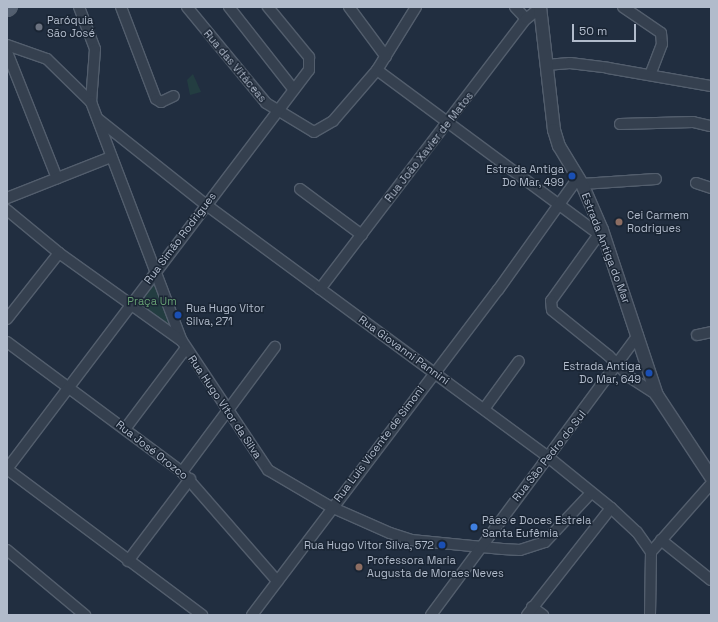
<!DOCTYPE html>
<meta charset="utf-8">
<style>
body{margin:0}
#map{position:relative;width:718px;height:622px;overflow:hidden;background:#212e40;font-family:"Space Grotesk",sans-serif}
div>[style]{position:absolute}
.green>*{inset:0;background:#233d41}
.roads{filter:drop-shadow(1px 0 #535e6d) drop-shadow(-1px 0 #535e6d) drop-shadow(0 1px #535e6d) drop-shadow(0 -1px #535e6d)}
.minor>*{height:10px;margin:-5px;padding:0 5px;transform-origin:5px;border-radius:5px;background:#35404f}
.tertiary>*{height:12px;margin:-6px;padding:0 6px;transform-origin:6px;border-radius:6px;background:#35404f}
.primary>*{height:16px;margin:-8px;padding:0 8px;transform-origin:8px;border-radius:8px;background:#535f70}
.dots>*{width:11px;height:11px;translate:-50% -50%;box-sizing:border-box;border:2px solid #1a2534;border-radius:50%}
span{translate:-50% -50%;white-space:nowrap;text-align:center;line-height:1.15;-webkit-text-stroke:3px #1a2534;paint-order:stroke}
.poi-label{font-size:11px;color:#b1bbcb}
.left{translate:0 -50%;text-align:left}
.right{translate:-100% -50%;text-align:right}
.street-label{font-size:11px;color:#b1bbcb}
.park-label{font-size:11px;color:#669e73}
.frame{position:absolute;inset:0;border:8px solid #b1bbcb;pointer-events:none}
.scale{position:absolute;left:572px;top:24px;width:64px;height:18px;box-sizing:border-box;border:2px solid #b1bbcb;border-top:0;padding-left:5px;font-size:12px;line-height:14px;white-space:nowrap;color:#b1bbcb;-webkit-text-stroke:3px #1a2534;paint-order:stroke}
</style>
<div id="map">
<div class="green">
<i style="clip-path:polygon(193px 74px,201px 92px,190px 95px,187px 80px)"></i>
<i style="clip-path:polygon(153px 283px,156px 283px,173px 329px,138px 305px,138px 300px)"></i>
</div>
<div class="roads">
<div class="minor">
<i style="left:79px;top:7px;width:45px;rotate:69.1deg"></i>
<i style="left:95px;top:49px;width:53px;rotate:94.3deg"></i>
<i style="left:121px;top:7px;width:98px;rotate:69.2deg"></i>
<i style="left:156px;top:99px;width:6px;rotate:31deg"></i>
<i style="left:161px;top:102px;width:14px;rotate:-25deg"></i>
<i style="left:187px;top:7px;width:124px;rotate:50.5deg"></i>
<i style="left:266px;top:103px;width:56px;rotate:31.1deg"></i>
<i style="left:314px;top:132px;width:22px;rotate:-30deg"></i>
<i style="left:333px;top:121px;width:67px;rotate:-49.2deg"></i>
<i style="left:377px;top:70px;width:74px;rotate:-58.2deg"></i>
<i style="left:229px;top:7px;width:105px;rotate:51.9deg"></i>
<i style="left:349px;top:7px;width:62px;rotate:53.5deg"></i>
<i style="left:515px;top:7px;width:16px;rotate:47deg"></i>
<i style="left:623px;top:7px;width:46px;rotate:34.4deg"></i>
<i style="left:661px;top:33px;width:11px;rotate:85deg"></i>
<i style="left:662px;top:44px;width:33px;rotate:111deg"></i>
<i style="left:7px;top:45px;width:42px;rotate:19.3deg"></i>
<i style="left:47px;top:59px;width:62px;rotate:44.3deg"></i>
<i style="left:91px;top:102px;width:256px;rotate:69.2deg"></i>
<i style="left:182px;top:341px;width:155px;rotate:56.3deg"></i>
<i style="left:268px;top:470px;width:73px;rotate:30.4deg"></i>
<i style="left:331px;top:507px;width:64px;rotate:23.8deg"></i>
<i style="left:390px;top:533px;width:22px;rotate:18deg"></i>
<i style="left:411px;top:540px;width:92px;rotate:5.6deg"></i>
<i style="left:503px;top:549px;width:17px;rotate:3deg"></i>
<i style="left:520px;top:550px;width:26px;rotate:-18deg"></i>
<i style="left:545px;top:542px;width:67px;rotate:-46.8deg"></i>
<i style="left:7px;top:52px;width:136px;rotate:68.4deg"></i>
<i style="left:546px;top:65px;width:24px;rotate:-5deg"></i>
<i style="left:570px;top:63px;width:38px;rotate:7deg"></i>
<i style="left:608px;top:68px;width:105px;rotate:9.9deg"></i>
<i style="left:377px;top:70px;width:274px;rotate:36.5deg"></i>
<i style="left:98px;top:119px;width:137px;rotate:38.5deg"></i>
<i style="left:205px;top:204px;width:426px;rotate:36.4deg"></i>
<i style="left:548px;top:457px;width:81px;rotate:39deg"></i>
<i style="left:611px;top:508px;width:35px;rotate:43deg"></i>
<i style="left:637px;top:532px;width:24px;rotate:55deg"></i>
<i style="left:651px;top:552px;width:63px;rotate:90.9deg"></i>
<i style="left:620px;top:124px;width:73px;rotate:-1.6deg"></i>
<i style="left:693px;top:122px;width:18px;rotate:13deg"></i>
<i style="left:696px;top:183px;width:16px;rotate:18deg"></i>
<i style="left:582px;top:184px;width:74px;rotate:-3.9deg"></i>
<i style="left:300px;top:189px;width:77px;rotate:36.6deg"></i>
<i style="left:7px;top:198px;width:112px;rotate:-21.5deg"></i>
<i style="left:7px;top:210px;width:67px;rotate:39.6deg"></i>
<i style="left:59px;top:253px;width:151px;rotate:35.6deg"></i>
<i style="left:602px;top:230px;width:87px;rotate:125.7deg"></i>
<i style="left:551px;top:301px;width:9px;rotate:84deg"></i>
<i style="left:552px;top:310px;width:73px;rotate:38.9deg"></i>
<i style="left:609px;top:356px;width:31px;rotate:45deg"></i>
<i style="left:631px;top:378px;width:31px;rotate:33deg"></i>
<i style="left:320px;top:289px;width:340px;rotate:-52.7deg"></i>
<i style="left:526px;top:19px;width:18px;rotate:-38deg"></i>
<i style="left:7px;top:319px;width:84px;rotate:-51.8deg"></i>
<i style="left:697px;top:335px;width:14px;rotate:-12deg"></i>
<i style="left:7px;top:342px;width:218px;rotate:36.6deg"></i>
<i style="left:182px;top:472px;width:145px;rotate:48.9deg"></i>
<i style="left:484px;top:409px;width:59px;rotate:-53.9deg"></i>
<i style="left:125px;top:429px;width:101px;rotate:-53deg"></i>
<i style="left:7px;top:469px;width:500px;rotate:-52.88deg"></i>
<i style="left:309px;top:70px;width:13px;rotate:-90deg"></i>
<i style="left:309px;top:57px;width:65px;rotate:-129.4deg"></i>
<i style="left:7px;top:469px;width:244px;rotate:36.8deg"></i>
<i style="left:182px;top:472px;width:156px;rotate:-53.4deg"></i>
<i style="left:661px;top:540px;width:64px;rotate:38.7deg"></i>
<i style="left:7px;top:550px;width:102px;rotate:39.8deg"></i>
<i style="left:651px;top:552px;width:91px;rotate:-48.6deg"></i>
<i style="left:128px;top:561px;width:103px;rotate:-52.9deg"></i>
<i style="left:532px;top:607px;width:14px;rotate:36deg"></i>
<i style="left:252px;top:615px;width:408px;rotate:-52.9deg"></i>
<i style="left:498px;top:290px;width:138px;rotate:-54.5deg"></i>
<i style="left:431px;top:615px;width:348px;rotate:-53.5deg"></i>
<i style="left:527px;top:615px;width:136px;rotate:-51.9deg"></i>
</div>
<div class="tertiary">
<i style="left:540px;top:7px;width:124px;rotate:83.5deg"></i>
<i style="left:554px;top:130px;width:17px;rotate:73deg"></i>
<i style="left:559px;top:146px;width:44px;rotate:58.8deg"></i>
<i style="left:582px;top:184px;width:50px;rotate:66.5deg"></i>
<i style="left:602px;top:230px;width:174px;rotate:71.6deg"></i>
<i style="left:657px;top:395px;width:98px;rotate:56.6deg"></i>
</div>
<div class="primary">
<i style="left:7px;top:8px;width:2px;rotate:-27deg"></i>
</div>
</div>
<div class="dots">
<i style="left:39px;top:27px;background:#6b7280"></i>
<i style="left:572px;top:176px;background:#1a4fb4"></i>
<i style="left:619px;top:222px;background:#8d6e63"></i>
<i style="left:178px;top:315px;background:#1a4fb4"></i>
<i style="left:649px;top:373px;background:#1a4fb4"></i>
<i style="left:474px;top:527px;background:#3f7fe0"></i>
<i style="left:442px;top:545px;background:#1a4fb4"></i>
<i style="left:359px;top:567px;background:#8d6e63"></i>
</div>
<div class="poi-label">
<span class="left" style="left:47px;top:27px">Paróquia<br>São José</span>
<span class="right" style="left:564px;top:176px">Estrada Antiga<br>Do Mar, 499</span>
<span class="left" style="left:627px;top:222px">Cei Carmem<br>Rodrigues</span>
<span class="left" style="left:186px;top:315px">Rua Hugo Vitor<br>Silva, 271</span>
<span class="right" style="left:641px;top:373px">Estrada Antiga<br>Do Mar, 649</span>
<span class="left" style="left:482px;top:527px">Pães e Doces Estrela<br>Santa Eufêmia</span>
<span class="right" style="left:434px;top:545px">Rua Hugo Vitor Silva, 572</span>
<span class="left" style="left:367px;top:567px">Professora Maria<br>Augusta de Moraes Neves</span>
</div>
<div class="street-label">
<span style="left:235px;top:66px;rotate:50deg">Rua das Vitáceas</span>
<span style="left:429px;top:147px;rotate:-52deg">Rua João Xavier de Matos</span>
<span style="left:180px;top:238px;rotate:-53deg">Rua Simão Rodrigues</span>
<span style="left:606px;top:248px;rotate:69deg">Estrada Antiga do Mar</span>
<span style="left:404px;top:350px;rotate:36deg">Rua Giovanni Pannini</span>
<span style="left:225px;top:407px;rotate:56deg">Rua Hugo Vitor da Silva</span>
<span style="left:379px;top:444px;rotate:-53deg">Rua Luis Vicente de Simoni</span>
<span style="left:152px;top:450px;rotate:38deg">Rua José Orozco</span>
<span style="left:549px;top:456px;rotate:-52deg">Rua São Pedro do Sul</span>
</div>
<div class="park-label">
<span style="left:152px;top:301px">Praça Um</span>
</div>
<div class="frame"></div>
<div class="scale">50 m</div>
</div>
